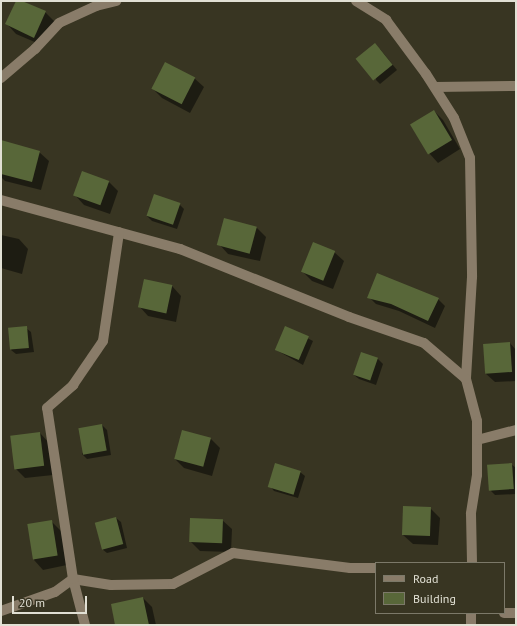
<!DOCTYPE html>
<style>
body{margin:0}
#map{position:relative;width:517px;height:626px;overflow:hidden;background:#383522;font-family:"PT Sans",sans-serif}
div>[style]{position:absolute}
.shadow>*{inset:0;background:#0007}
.building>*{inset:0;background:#586739;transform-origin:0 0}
.minor>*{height:10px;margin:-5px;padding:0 5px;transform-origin:5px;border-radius:5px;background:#897c69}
span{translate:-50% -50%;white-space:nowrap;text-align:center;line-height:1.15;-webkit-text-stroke:3px #383522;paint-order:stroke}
.frame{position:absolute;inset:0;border:2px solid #e1e0d4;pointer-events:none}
.legend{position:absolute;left:375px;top:562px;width:130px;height:52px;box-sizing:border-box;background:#383522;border:1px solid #7c7969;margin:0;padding:5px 7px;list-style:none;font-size:12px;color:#e1e0d4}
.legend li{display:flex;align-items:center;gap:8px;height:20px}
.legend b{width:20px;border:1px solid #7c7969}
.scale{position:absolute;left:12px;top:596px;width:75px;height:18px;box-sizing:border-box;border:2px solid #e1e0d4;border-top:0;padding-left:5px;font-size:12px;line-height:14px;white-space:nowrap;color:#e1e0d4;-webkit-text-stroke:3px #383522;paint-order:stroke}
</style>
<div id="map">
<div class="shadow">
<i style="clip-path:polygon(17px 1px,45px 12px,54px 21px,44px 46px,16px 34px,7px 24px)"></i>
<i style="clip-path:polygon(380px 49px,397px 70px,380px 84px,376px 80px)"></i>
<i style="clip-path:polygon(194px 78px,204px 87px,190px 113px,162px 98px,153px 89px)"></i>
<i style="clip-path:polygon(434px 111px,443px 120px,460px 149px,438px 163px,429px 153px)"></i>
<i style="clip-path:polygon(1px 152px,39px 152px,49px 161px,41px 190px,5px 181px,1px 177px)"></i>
<i style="clip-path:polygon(109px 182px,118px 191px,110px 214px,84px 205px,75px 195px)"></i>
<i style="clip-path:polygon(179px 204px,184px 209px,177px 229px,152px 221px,147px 216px)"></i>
<i style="clip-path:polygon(257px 228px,266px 237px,260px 261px,228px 254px,219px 244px)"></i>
<i style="clip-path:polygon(1px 235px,19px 239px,28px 249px,22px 274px,1px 268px)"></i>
<i style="clip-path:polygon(334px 252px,344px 261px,333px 289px,312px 281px,303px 272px)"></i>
<i style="clip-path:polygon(145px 280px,172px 286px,181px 296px,176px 322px,148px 316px,139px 306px)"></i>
<i style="clip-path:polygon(369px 297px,438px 299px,445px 306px,435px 328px,399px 311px,376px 304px)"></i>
<i style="clip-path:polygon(286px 327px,313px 341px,303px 365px,276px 350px)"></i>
<i style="clip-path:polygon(26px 328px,31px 332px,34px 352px,16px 354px,11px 350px)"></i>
<i style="clip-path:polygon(510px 343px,516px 350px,516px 381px,495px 382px,485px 373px)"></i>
<i style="clip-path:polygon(361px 353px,378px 359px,383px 364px,376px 385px,359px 379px,354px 375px)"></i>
<i style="clip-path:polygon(102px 425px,107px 430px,111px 455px,87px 459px,82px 454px)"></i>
<i style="clip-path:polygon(40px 433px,49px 443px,53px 475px,25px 478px,16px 469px,11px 437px)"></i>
<i style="clip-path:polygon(211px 439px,220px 448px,212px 476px,184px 468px,175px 459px)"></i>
<i style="clip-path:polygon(511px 464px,516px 468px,516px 494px,495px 495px,491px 491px)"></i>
<i style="clip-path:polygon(300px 472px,305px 476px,298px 498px,274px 491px,270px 486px)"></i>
<i style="clip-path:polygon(430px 508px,440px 518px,438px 545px,413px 544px,403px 535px)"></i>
<i style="clip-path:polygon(116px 518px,121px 522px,127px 548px,107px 553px,102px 549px)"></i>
<i style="clip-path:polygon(222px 520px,232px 529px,231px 552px,200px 551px,191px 542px)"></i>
<i style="clip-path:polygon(51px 521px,61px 531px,67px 565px,43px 570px,34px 560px)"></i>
<i style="clip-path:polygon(143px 598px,152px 607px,156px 625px,116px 625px)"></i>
</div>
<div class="building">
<i style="clip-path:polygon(16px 1px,22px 1px,46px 11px,34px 38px,5px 24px)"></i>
<i style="left:375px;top:43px;width:28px;height:25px;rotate:51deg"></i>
<i style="left:165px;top:62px;width:34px;height:30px;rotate:27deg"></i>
<i style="left:434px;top:110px;width:35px;height:28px;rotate:59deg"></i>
<i style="clip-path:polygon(1px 140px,40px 151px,32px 182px,1px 174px)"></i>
<i style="left:82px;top:171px;width:29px;height:26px;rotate:20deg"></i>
<i style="left:154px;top:194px;width:28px;height:23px;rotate:19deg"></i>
<i style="left:224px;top:218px;width:34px;height:28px;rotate:15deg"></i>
<i style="left:313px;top:242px;width:24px;height:32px;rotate:22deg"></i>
<i style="clip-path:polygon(377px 273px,439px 298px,428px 321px,391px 304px,367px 298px)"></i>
<i style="left:144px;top:279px;width:29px;height:29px;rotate:12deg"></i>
<i style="left:27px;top:326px;width:22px;height:19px;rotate:85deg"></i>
<i style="left:285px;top:326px;width:26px;height:26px;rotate:23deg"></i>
<i style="left:510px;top:342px;width:30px;height:27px;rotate:86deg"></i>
<i style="left:361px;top:352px;width:18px;height:24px;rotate:19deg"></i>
<i style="left:102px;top:424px;width:27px;height:24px;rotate:80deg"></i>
<i style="left:182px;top:430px;width:30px;height:30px;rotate:15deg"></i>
<i style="left:40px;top:432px;width:34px;height:30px;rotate:83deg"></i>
<i style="left:275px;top:463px;width:27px;height:25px;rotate:17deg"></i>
<i style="left:512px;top:463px;width:26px;height:25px;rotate:86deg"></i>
<i style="left:403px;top:506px;width:28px;height:29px;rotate:2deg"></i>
<i style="left:116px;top:517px;width:28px;height:22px;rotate:75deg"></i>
<i style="left:190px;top:518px;width:33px;height:24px;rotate:2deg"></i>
<i style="left:52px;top:520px;width:36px;height:25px;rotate:81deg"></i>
<i style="clip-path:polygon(143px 597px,149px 625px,115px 625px,111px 604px)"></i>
</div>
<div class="minor">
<i style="left:356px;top:1px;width:36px;rotate:32deg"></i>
<i style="left:386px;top:20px;width:67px;rotate:53.5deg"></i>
<i style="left:426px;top:74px;width:52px;rotate:57.5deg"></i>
<i style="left:454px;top:118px;width:43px;rotate:68.2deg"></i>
<i style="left:470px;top:158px;width:119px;rotate:89deg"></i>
<i style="left:472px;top:277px;width:102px;rotate:93.4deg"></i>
<i style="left:466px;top:379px;width:43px;rotate:75.3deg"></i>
<i style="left:477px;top:421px;width:54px;rotate:90deg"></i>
<i style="left:477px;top:475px;width:39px;rotate:99deg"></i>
<i style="left:471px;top:514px;width:49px;rotate:88.8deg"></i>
<i style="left:1px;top:78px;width:45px;rotate:-40.5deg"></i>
<i style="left:35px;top:49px;width:35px;rotate:-47deg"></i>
<i style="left:59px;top:23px;width:41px;rotate:-24.7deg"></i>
<i style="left:96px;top:6px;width:21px;rotate:-14deg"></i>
<i style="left:435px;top:87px;width:81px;rotate:-0.7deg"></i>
<i style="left:1px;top:200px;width:186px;rotate:15.3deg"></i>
<i style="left:180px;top:249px;width:182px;rotate:21.9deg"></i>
<i style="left:349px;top:317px;width:79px;rotate:19.1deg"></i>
<i style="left:424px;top:343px;width:55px;rotate:40.6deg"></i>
<i style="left:477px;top:440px;width:40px;rotate:-14.4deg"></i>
<i style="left:1px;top:611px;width:57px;rotate:-19.4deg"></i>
<i style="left:55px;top:592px;width:22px;rotate:-36deg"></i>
<i style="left:73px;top:579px;width:38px;rotate:9deg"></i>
<i style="left:111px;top:585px;width:62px;rotate:-0.9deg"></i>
<i style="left:173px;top:584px;width:68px;rotate:-27.3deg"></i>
<i style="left:233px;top:553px;width:118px;rotate:7.3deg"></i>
<i style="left:350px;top:568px;width:26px"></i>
<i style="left:504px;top:613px;width:12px"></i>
<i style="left:85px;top:625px;width:48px;rotate:-104.6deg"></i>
<i style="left:73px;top:579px;width:173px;rotate:-98.6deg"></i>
<i style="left:47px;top:408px;width:35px;rotate:-41deg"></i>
<i style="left:73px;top:385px;width:53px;rotate:-55.7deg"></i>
<i style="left:103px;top:341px;width:110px;rotate:-81.6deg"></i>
<i style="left:471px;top:625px;width:12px;rotate:-90deg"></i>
</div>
<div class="frame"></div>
<ul class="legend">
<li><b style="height:5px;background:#897c69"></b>Road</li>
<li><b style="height:11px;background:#586739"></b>Building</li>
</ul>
<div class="scale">20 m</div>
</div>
